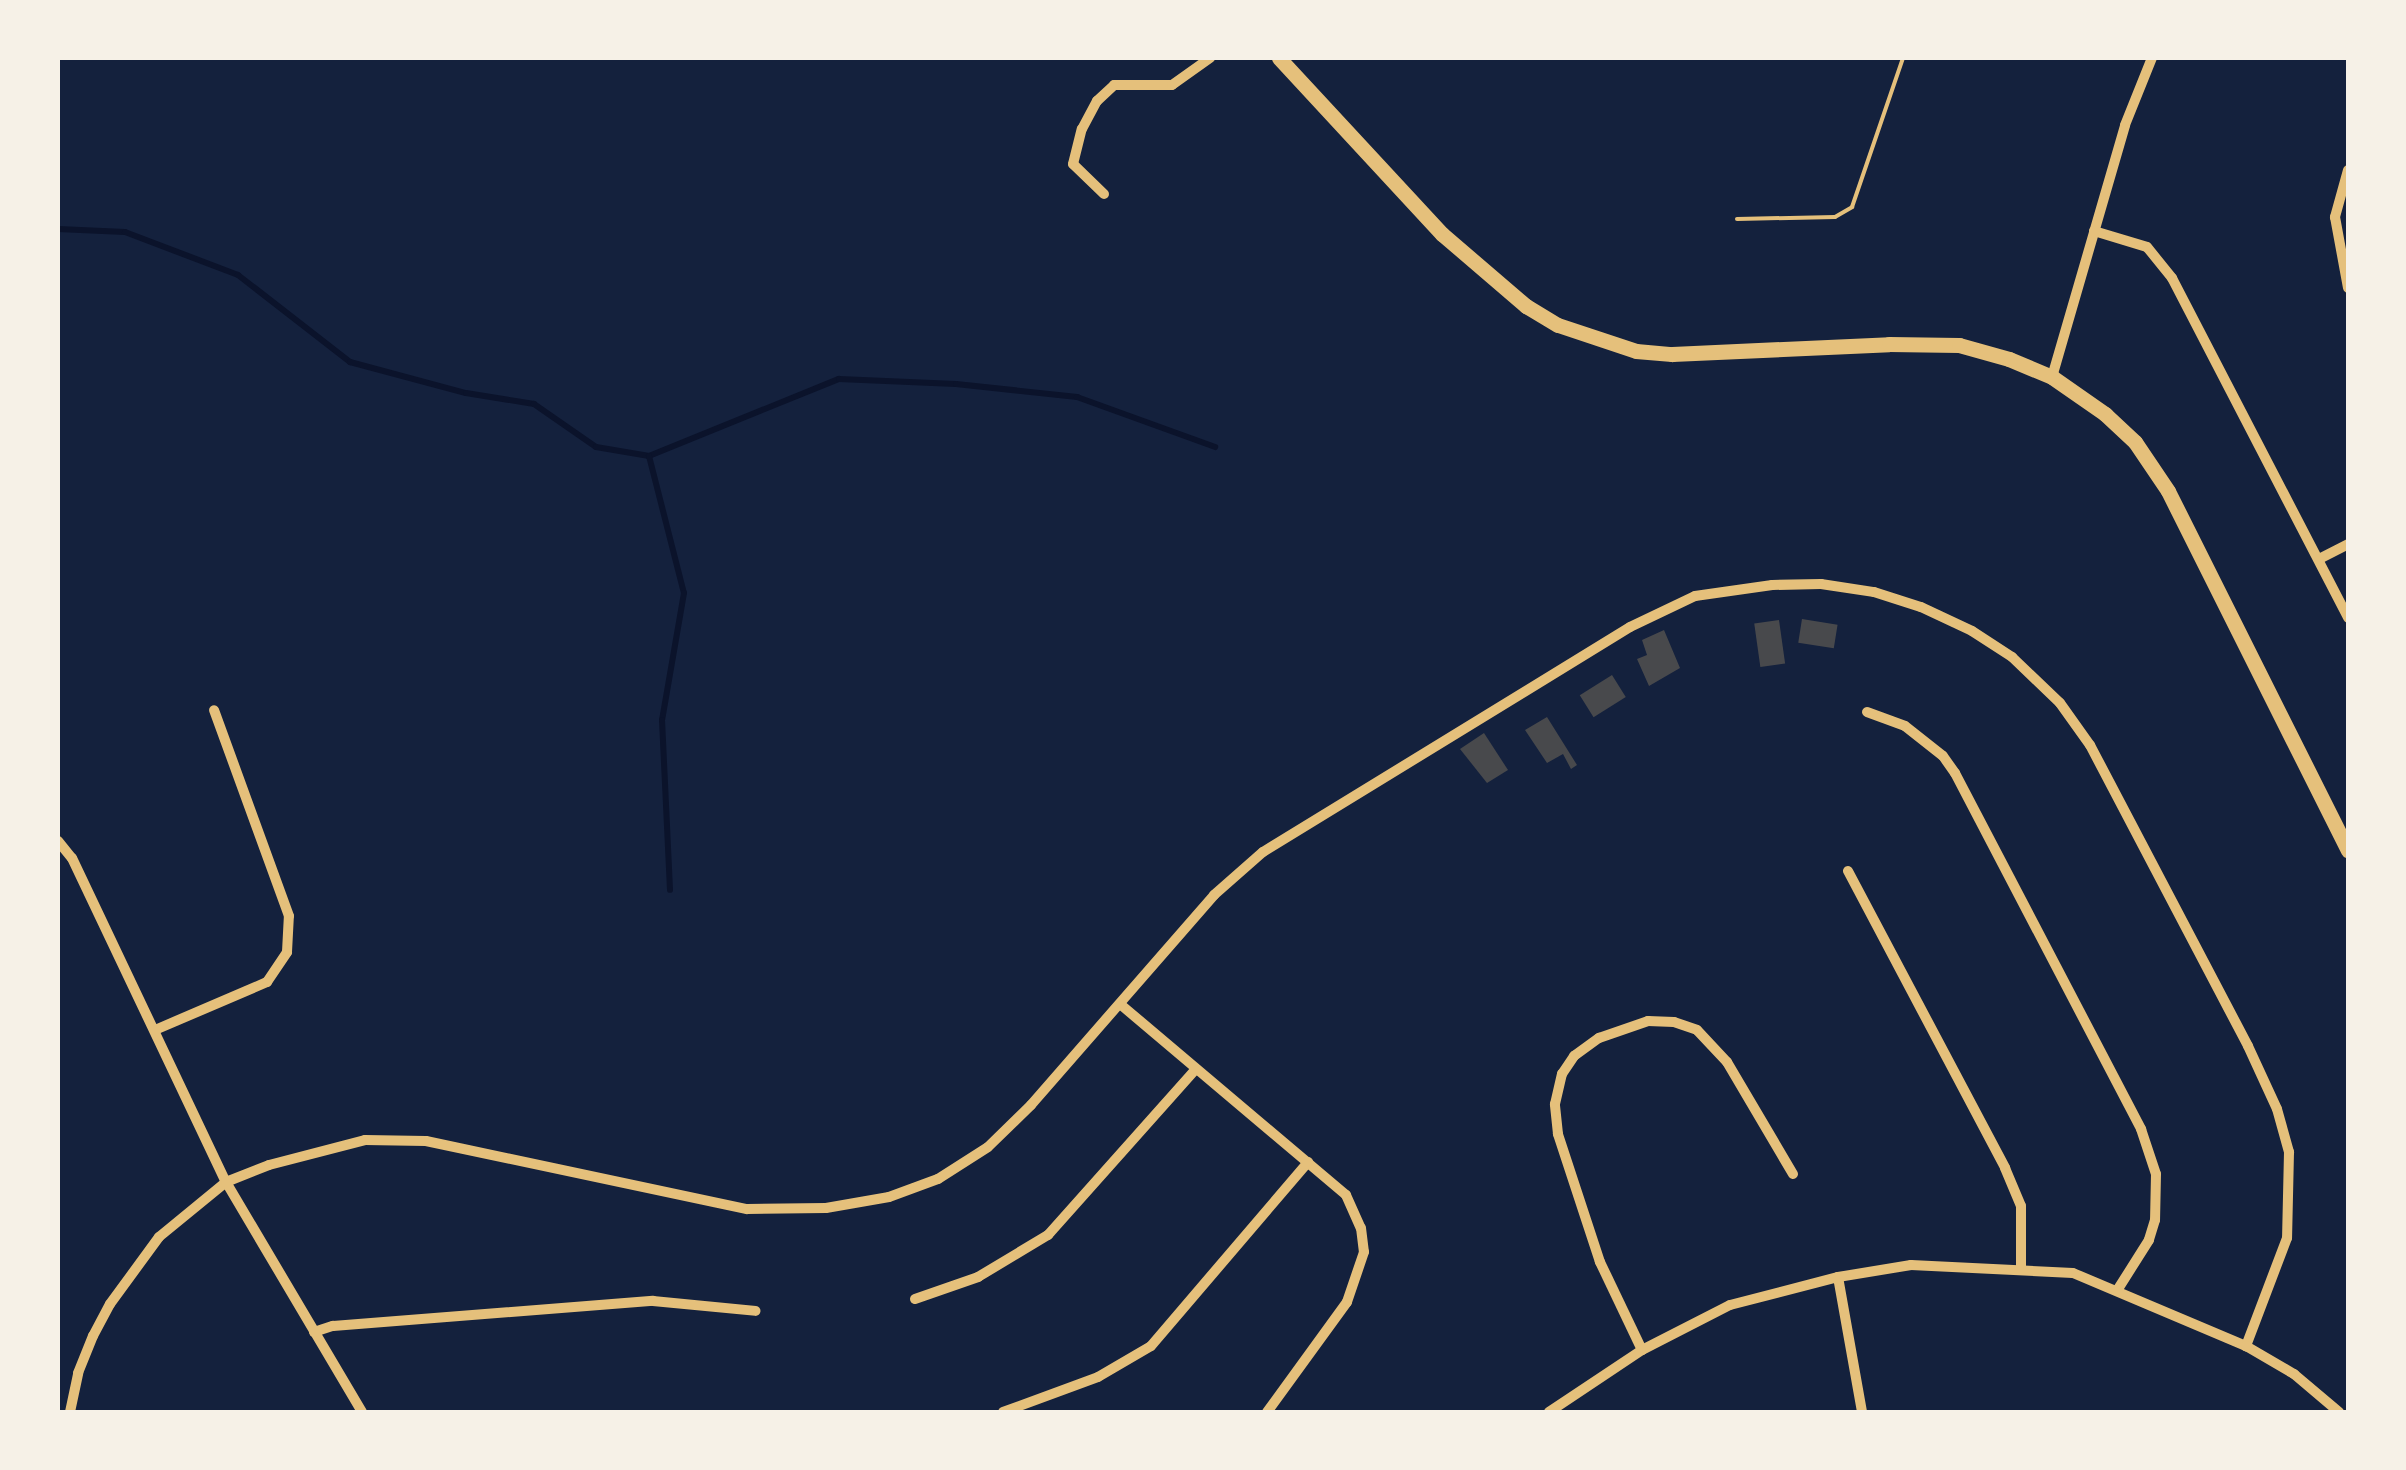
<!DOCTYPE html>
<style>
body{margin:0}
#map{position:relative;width:2406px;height:1470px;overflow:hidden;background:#14213d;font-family:Signika,sans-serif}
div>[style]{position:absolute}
.stream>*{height:6px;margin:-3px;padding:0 3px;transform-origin:3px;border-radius:3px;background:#0b132b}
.building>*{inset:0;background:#48494c;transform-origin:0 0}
.path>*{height:4px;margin:-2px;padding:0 2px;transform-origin:2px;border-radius:2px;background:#e5c07b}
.minor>*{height:10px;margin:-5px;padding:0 5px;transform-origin:5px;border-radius:5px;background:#e5c07b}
.tertiary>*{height:15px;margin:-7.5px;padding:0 7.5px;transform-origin:7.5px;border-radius:7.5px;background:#e5c07b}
span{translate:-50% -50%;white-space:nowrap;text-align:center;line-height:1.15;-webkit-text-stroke:9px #f6f1e7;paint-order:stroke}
.frame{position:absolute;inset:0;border:60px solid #f6f1e7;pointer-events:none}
</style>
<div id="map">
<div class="stream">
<i style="left:58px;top:229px;width:67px;rotate:2.6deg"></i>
<i style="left:125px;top:232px;width:121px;rotate:20.8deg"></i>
<i style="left:238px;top:275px;width:142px;rotate:37.8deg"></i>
<i style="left:350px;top:362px;width:120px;rotate:15deg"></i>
<i style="left:466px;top:393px;width:69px;rotate:9.2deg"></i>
<i style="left:534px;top:404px;width:75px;rotate:34.7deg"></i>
<i style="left:596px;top:447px;width:54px;rotate:9.6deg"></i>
<i style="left:649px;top:456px;width:205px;rotate:-22.1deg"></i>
<i style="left:839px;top:379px;width:117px;rotate:2.4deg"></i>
<i style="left:956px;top:384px;width:122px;rotate:6.1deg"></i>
<i style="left:1077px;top:397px;width:147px;rotate:19.9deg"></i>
<i style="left:649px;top:456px;width:141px;rotate:75.7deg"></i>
<i style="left:684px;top:593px;width:129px;rotate:99.8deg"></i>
<i style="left:662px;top:720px;width:170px;rotate:87.3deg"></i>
</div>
<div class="building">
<i style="left:1802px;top:619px;width:36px;height:24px;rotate:9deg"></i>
<i style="left:1779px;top:620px;width:44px;height:25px;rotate:82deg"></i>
<i style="clip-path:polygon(1664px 630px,1680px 668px,1649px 686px,1637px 659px,1647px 655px,1642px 640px)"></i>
<i style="left:1612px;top:675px;width:26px;height:38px;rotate:58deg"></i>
<i style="clip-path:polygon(1547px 717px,1577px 765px,1571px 769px,1563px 754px,1547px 763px,1525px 730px)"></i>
<i style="clip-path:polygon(1484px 733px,1508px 770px,1487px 783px,1460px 749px)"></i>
</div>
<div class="path">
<i style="left:1737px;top:219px;width:98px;rotate:-1.2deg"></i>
<i style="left:1835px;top:217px;width:20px;rotate:-30deg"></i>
<i style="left:1852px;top:207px;width:157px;rotate:-71.1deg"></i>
</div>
<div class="minor">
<i style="left:2348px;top:170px;width:49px;rotate:105.5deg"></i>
<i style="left:2335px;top:217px;width:72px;rotate:79.6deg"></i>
<i style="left:1104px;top:194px;width:43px;rotate:-135.9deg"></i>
<i style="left:1073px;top:164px;width:36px;rotate:-76deg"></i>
<i style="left:1082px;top:129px;width:32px;rotate:-62deg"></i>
<i style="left:1097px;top:101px;width:23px;rotate:-43deg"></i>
<i style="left:1114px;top:85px;width:58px"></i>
<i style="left:1172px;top:85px;width:47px;rotate:-35.4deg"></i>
<i style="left:2094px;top:231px;width:55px;rotate:16.8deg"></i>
<i style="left:2147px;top:247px;width:40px;rotate:51deg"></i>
<i style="left:2172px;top:278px;width:383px;rotate:62.6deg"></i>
<i style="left:2052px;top:377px;width:262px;rotate:-73.8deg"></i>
<i style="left:2125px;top:125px;width:72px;rotate:-68.1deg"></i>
<i style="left:2319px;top:559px;width:33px;rotate:-27deg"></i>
<i style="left:1867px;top:712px;width:40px;rotate:20.2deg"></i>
<i style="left:1905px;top:726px;width:48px;rotate:38.3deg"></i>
<i style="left:1943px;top:756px;width:21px;rotate:55deg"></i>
<i style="left:1955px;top:773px;width:402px;rotate:62.4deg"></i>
<i style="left:2141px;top:1129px;width:47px;rotate:71.6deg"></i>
<i style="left:2156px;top:1174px;width:46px;rotate:91.2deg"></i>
<i style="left:2155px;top:1220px;width:21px;rotate:107deg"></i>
<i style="left:2149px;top:1240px;width:58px;rotate:122.3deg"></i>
<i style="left:58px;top:841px;width:22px;rotate:51deg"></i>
<i style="left:72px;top:858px;width:359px;rotate:64.6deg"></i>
<i style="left:226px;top:1182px;width:267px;rotate:59.4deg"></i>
<i style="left:1848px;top:871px;width:336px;rotate:62.1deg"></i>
<i style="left:2005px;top:1168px;width:41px;rotate:67.2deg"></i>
<i style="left:2021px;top:1206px;width:64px;rotate:90deg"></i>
<i style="left:1120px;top:1004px;width:296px;rotate:40.2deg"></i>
<i style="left:1346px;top:1195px;width:36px;rotate:66deg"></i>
<i style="left:1361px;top:1228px;width:24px;rotate:83deg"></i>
<i style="left:1364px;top:1252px;width:53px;rotate:108.8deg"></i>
<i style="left:1347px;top:1302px;width:136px;rotate:126deg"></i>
<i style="left:155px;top:1030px;width:122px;rotate:-23.2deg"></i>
<i style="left:267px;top:982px;width:36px;rotate:-56deg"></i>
<i style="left:287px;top:952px;width:36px;rotate:-87deg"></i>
<i style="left:289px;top:916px;width:219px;rotate:-110deg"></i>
<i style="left:1838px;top:1277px;width:137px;rotate:79.9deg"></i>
<i style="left:915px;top:1299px;width:67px;rotate:-19.2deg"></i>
<i style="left:978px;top:1277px;width:82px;rotate:-31deg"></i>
<i style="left:1048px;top:1235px;width:221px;rotate:-48.3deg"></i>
<i style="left:314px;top:1332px;width:20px;rotate:-18deg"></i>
<i style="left:333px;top:1326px;width:321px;rotate:-4.5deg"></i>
<i style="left:653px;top:1301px;width:103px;rotate:5.5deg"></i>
<i style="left:1642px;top:1350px;width:98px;rotate:-115.5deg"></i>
<i style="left:1600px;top:1262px;width:135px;rotate:-108.2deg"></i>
<i style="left:1558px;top:1134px;width:30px;rotate:-96deg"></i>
<i style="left:1555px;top:1104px;width:31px;rotate:-77deg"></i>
<i style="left:1562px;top:1074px;width:22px;rotate:-56deg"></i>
<i style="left:1574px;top:1056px;width:31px;rotate:-36deg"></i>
<i style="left:1599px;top:1038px;width:52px;rotate:-19.1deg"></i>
<i style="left:1648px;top:1021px;width:26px;rotate:2deg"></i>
<i style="left:1674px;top:1022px;width:24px;rotate:19deg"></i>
<i style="left:1697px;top:1030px;width:44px;rotate:46.8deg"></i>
<i style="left:1727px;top:1062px;width:130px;rotate:59.5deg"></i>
<i style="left:70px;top:1412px;width:40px;rotate:-78deg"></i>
<i style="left:78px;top:1373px;width:40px;rotate:-68deg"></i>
<i style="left:93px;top:1336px;width:36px;rotate:-62deg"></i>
<i style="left:110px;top:1304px;width:83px;rotate:-53.8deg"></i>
<i style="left:159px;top:1237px;width:87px;rotate:-39.4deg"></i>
<i style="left:226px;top:1182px;width:46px;rotate:-21.6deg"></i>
<i style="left:269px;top:1165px;width:99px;rotate:-14.6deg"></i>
<i style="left:365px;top:1140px;width:61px;rotate:0.9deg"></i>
<i style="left:426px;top:1141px;width:328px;rotate:12deg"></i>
<i style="left:747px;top:1209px;width:79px;rotate:-0.7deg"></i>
<i style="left:826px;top:1208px;width:64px;rotate:-9.9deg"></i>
<i style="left:889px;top:1197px;width:52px;rotate:-20.2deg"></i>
<i style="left:938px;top:1179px;width:59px;rotate:-32.6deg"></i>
<i style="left:988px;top:1147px;width:60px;rotate:-44.3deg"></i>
<i style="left:1031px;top:1105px;width:279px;rotate:-48.9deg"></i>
<i style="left:1214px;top:895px;width:65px;rotate:-41.3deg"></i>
<i style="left:1263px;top:852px;width:430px;rotate:-31.5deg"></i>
<i style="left:1630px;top:627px;width:72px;rotate:-25.5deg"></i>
<i style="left:1695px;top:596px;width:78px;rotate:-8.1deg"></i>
<i style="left:1772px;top:585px;width:49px;rotate:-1.2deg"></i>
<i style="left:1821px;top:584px;width:54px;rotate:8.6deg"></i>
<i style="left:1874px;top:592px;width:49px;rotate:17.7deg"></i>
<i style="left:1921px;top:607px;width:56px;rotate:25.2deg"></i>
<i style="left:1972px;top:631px;width:48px;rotate:33deg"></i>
<i style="left:2012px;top:657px;width:66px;rotate:43.8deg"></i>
<i style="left:2060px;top:703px;width:52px;rotate:54.5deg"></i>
<i style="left:2090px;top:745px;width:340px;rotate:62.3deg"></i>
<i style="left:2248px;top:1046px;width:69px;rotate:65.3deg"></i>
<i style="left:2277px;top:1109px;width:45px;rotate:74.4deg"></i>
<i style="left:2289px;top:1152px;width:86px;rotate:91.3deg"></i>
<i style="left:2287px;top:1238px;width:116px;rotate:110.8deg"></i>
<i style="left:1003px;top:1412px;width:101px;rotate:-20.2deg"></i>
<i style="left:1098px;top:1377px;width:61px;rotate:-30.3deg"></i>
<i style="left:1151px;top:1346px;width:242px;rotate:-49.5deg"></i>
<i style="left:1549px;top:1412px;width:112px;rotate:-33.7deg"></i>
<i style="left:1642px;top:1350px;width:99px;rotate:-27.1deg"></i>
<i style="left:1730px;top:1305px;width:112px;rotate:-14.5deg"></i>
<i style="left:1838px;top:1277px;width:74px;rotate:-9.3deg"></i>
<i style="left:1911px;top:1265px;width:162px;rotate:2.8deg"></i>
<i style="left:2073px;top:1273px;width:188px;rotate:22.9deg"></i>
<i style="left:2246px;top:1346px;width:56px;rotate:30.3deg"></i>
<i style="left:2294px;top:1374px;width:59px;rotate:40.2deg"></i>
</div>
<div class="tertiary">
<i style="left:1279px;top:58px;width:240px;rotate:47.2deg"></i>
<i style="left:1442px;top:234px;width:111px;rotate:40.6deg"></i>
<i style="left:1526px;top:306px;width:37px;rotate:31deg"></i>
<i style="left:1558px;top:325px;width:82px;rotate:18.4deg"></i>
<i style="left:1636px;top:351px;width:36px;rotate:5deg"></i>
<i style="left:1672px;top:354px;width:217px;rotate:-2.6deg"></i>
<i style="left:1889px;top:344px;width:70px;rotate:0.8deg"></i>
<i style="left:1959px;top:345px;width:52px;rotate:15.6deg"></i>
<i style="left:2009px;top:359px;width:47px;rotate:22.7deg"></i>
<i style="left:2052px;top:377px;width:65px;rotate:34.9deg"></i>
<i style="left:2105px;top:414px;width:41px;rotate:43deg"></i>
<i style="left:2135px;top:442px;width:59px;rotate:56deg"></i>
<i style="left:2168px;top:491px;width:402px;rotate:63.4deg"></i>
</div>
<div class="frame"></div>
</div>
